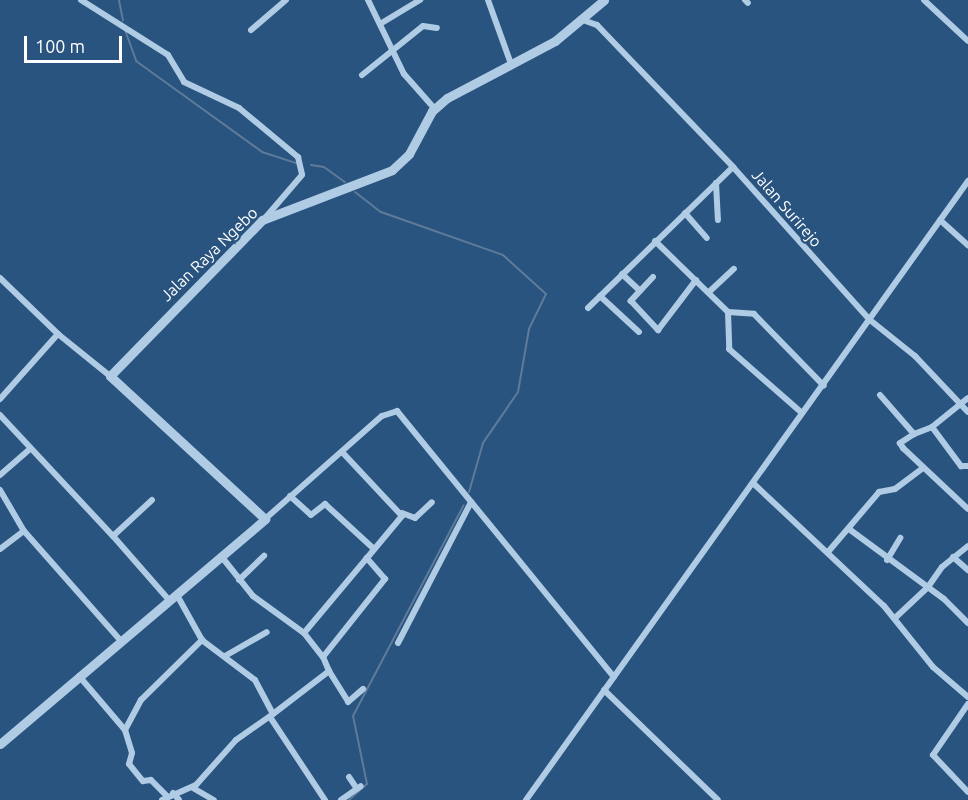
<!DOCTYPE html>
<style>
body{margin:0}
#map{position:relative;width:968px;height:800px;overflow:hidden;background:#29547f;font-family:Ubuntu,sans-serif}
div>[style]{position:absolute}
.stream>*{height:2px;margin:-1px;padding:0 1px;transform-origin:1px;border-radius:1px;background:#5e7b9a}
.minor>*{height:6px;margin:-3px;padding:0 3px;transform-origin:3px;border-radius:3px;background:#b0cce5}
.tertiary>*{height:9px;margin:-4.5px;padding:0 4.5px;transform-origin:4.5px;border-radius:4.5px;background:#b0cce5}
span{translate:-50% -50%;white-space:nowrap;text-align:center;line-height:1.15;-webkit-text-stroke:4.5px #29547f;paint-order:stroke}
.street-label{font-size:16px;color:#fff}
.scale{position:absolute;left:24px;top:36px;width:98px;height:27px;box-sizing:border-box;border:3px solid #fff;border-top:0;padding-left:8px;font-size:18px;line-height:21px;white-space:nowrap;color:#fff;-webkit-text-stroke:4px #29547f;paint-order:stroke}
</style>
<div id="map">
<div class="stream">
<i style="left:119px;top:0;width:21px;rotate:79deg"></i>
<i style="left:125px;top:30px;width:33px;rotate:70deg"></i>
<i style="left:136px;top:61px;width:155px;rotate:35.8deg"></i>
<i style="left:262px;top:152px;width:36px;rotate:18deg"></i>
<i style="left:311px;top:165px;width:13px;rotate:9deg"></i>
<i style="left:324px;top:167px;width:26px;rotate:36deg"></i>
<i style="left:355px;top:192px;width:33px;rotate:38deg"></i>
<i style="left:381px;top:212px;width:129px;rotate:19.4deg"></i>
<i style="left:503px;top:255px;width:58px;rotate:42.2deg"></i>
<i style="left:546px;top:294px;width:39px;rotate:116deg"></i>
<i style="left:529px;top:329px;width:64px;rotate:99.9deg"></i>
<i style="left:518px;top:392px;width:62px;rotate:124.5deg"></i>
<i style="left:483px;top:443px;width:51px;rotate:105.9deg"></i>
<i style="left:349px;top:800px;width:24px;rotate:-42deg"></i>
<i style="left:367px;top:784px;width:69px;rotate:-101.6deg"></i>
<i style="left:353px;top:716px;width:238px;rotate:-62.3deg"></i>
</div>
<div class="minor">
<i style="left:81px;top:0;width:103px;rotate:32.3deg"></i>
<i style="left:168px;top:55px;width:31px;rotate:59deg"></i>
<i style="left:184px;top:82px;width:61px;rotate:25.3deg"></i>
<i style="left:239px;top:108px;width:77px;rotate:39.7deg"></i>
<i style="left:298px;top:157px;width:18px;rotate:77deg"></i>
<i style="left:302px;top:175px;width:57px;rotate:130.7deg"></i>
<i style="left:368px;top:0;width:82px;rotate:64.1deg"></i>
<i style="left:404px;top:74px;width:47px;rotate:48.5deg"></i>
<i style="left:488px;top:0;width:68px;rotate:70.2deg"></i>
<i style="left:745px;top:0;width:4px;rotate:45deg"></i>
<i style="left:924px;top:0;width:60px;rotate:43deg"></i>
<i style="left:583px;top:20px;width:15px;rotate:20deg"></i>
<i style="left:597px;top:25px;width:197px;rotate:46.2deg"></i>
<i style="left:733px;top:167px;width:205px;rotate:48.2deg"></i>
<i style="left:870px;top:320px;width:58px;rotate:38.7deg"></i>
<i style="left:915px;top:356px;width:77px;rotate:46.6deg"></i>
<i style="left:380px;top:24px;width:47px;rotate:-31deg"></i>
<i style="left:251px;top:30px;width:46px;rotate:-40.6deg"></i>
<i style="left:362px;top:75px;width:78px;rotate:-38.8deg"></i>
<i style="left:423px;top:26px;width:14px;rotate:8deg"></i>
<i style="left:716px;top:183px;width:37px;rotate:87deg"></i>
<i style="left:685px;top:213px;width:33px;rotate:49deg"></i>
<i style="left:940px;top:220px;width:38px;rotate:42deg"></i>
<i style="left:655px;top:241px;width:102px;rotate:44.2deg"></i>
<i style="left:728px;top:312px;width:26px;rotate:4deg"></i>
<i style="left:754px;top:314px;width:100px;rotate:45.8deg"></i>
<i style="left:622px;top:274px;width:23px;rotate:43deg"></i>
<i style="left:653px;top:277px;width:33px;rotate:133deg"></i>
<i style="left:631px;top:301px;width:40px;rotate:47deg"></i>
<i style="left:658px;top:330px;width:63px;rotate:-52.8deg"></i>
<i style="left:0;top:278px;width:81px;rotate:44deg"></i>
<i style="left:709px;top:292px;width:34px;rotate:-43deg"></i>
<i style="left:600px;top:296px;width:53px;rotate:42.7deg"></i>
<i style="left:588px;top:308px;width:202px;rotate:-44.2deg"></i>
<i style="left:728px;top:312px;width:37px;rotate:88deg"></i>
<i style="left:729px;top:349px;width:97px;rotate:41.2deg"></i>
<i style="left:880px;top:395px;width:52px;rotate:48.9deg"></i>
<i style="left:914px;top:434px;width:17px;rotate:147deg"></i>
<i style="left:900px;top:443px;width:6px;rotate:59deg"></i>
<i style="left:903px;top:448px;width:89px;rotate:43.2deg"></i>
<i style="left:0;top:399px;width:87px;rotate:-48.3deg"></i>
<i style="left:58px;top:334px;width:67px;rotate:38.9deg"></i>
<i style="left:0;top:415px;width:166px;rotate:47deg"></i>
<i style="left:932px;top:427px;width:49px;rotate:53.4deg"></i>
<i style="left:961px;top:466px;width:7px"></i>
<i style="left:914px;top:434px;width:19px;rotate:-21deg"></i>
<i style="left:932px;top:427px;width:46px;rotate:-38.9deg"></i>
<i style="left:0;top:475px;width:40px;rotate:-41deg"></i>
<i style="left:754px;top:484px;width:178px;rotate:43.2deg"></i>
<i style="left:884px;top:606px;width:78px;rotate:51.2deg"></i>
<i style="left:933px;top:667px;width:46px;rotate:40.6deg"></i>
<i style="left:0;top:490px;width:48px;rotate:59.7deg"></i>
<i style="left:24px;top:531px;width:147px;rotate:48.6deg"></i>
<i style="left:290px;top:496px;width:28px;rotate:42deg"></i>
<i style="left:311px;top:515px;width:18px;rotate:-38deg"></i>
<i style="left:325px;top:504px;width:65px;rotate:42.5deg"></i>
<i style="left:152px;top:500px;width:53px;rotate:137.3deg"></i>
<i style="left:113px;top:536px;width:86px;rotate:48.8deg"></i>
<i style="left:402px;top:513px;width:14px;rotate:21deg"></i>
<i style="left:415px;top:518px;width:23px;rotate:-43deg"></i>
<i style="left:265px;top:519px;width:156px;rotate:-41.4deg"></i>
<i style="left:382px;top:416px;width:16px;rotate:-18deg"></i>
<i style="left:397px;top:411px;width:343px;rotate:50.8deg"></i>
<i style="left:849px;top:529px;width:118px;rotate:36.4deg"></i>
<i style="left:944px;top:599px;width:34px;rotate:45deg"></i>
<i style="left:0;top:549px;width:30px;rotate:-37deg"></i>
<i style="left:828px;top:552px;width:79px;rotate:-49.6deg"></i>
<i style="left:879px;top:492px;width:16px;rotate:-11deg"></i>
<i style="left:895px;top:489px;width:34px;rotate:-37deg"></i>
<i style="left:221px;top:556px;width:51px;rotate:51.3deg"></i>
<i style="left:253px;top:596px;width:63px;rotate:36deg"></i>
<i style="left:304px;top:633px;width:98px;rotate:-50deg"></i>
<i style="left:953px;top:557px;width:20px;rotate:41deg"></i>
<i style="left:887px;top:560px;width:26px;rotate:-59deg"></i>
<i style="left:239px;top:580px;width:35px;rotate:-44deg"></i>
<i style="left:895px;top:618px;width:45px;rotate:-43.2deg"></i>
<i style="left:928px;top:587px;width:24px;rotate:-55deg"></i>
<i style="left:942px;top:567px;width:33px;rotate:-39deg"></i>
<i style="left:304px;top:633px;width:31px;rotate:52deg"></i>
<i style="left:398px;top:643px;width:159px;rotate:-62.6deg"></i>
<i style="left:225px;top:656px;width:48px;rotate:-29.7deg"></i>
<i style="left:329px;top:671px;width:36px;rotate:58deg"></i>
<i style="left:348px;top:702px;width:20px;rotate:-41deg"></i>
<i style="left:79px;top:676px;width:71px;rotate:49.6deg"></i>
<i style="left:125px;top:730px;width:24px;rotate:73deg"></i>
<i style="left:132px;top:753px;width:11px;rotate:105deg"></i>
<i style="left:129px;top:764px;width:22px;rotate:51deg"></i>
<i style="left:143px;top:781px;width:8px;rotate:-7deg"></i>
<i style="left:151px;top:780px;width:23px;rotate:45deg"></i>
<i style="left:604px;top:690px;width:158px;rotate:44deg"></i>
<i style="left:968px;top:704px;width:62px;rotate:124.5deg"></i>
<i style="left:933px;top:755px;width:51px;rotate:46.6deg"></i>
<i style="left:273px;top:714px;width:71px;rotate:-37.5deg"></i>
<i style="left:329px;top:671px;width:15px;rotate:-113deg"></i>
<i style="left:323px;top:657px;width:100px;rotate:-51.5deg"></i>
<i style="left:385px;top:579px;width:28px;rotate:-131deg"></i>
<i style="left:367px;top:558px;width:55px;rotate:-50.2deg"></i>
<i style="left:402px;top:516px;width:86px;rotate:-133.1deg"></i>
<i style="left:270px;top:717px;width:100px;rotate:56.5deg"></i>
<i style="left:125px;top:730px;width:34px;rotate:-62deg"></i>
<i style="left:141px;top:700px;width:86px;rotate:-44.5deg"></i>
<i style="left:349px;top:777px;width:14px;rotate:56deg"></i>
<i style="left:193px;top:788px;width:24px;rotate:30deg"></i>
<i style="left:173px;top:793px;width:9px;rotate:49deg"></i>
<i style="left:162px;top:800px;width:37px;rotate:-24deg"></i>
<i style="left:196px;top:785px;width:60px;rotate:-48.4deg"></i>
<i style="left:236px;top:740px;width:45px;rotate:-35.1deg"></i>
<i style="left:273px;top:714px;width:38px;rotate:-118deg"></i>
<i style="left:255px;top:680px;width:66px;rotate:-143deg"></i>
<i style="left:202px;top:640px;width:51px;rotate:-119.1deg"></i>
<i style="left:341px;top:800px;width:24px;rotate:-35deg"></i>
<i style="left:526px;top:800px;width:761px;rotate:-54.47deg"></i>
</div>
<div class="tertiary">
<i style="left:0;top:744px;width:348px;rotate:-40.3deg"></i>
<i style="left:265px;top:519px;width:211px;rotate:-137.3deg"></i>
<i style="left:110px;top:376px;width:218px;rotate:-45.7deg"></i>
<i style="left:262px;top:220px;width:139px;rotate:-21deg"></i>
<i style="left:392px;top:170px;width:23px;rotate:-43deg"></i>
<i style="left:409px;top:154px;width:49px;rotate:-61.9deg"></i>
<i style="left:432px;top:111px;width:20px;rotate:-41deg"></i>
<i style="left:447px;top:98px;width:122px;rotate:-27.8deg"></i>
<i style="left:555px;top:41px;width:64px;rotate:-39.9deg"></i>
</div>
<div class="street-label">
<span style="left:787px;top:208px;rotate:49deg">Jalan Surirejo</span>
<span style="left:209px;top:254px;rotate:-44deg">Jalan Raya Ngebo</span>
</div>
<div class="scale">100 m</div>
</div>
